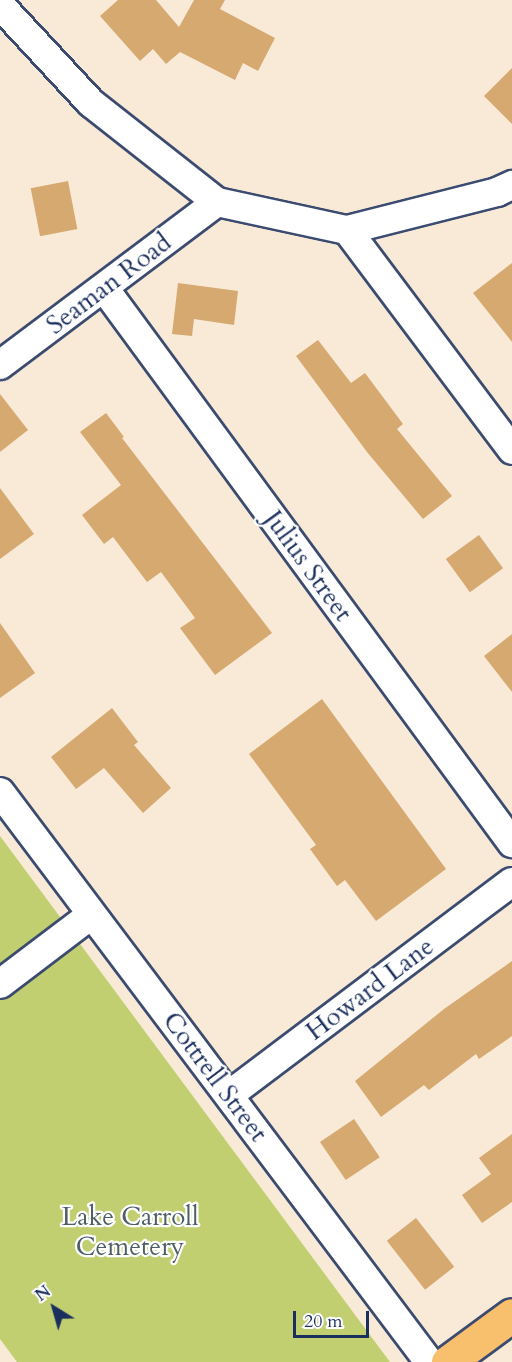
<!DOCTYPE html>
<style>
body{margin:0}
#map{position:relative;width:512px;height:1362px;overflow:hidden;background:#f8ead7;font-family:Cardo,serif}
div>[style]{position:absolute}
.green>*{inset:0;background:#c2cf71}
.building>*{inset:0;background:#d5a970;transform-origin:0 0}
.roads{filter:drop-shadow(2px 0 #3c4b70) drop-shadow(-2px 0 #3c4b70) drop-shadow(0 2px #3c4b70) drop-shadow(0 -2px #3c4b70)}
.minor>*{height:28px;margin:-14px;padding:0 14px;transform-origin:14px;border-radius:14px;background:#fff}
.major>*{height:33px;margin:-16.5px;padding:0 16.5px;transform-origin:16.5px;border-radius:16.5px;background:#f8bf6c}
span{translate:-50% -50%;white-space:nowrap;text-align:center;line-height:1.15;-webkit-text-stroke:4.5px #fff;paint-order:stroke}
.street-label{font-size:26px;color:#1b2f5e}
.park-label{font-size:26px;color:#4d5f64}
.north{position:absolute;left:24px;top:1278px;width:60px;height:60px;-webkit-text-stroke:4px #fff;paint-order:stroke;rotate:323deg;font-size:16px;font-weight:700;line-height:24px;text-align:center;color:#1b2f5e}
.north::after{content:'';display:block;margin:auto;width:21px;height:27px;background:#1b2f5e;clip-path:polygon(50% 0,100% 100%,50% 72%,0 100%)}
.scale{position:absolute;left:293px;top:1311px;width:76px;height:27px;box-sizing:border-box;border:3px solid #1b2f5e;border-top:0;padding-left:8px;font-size:18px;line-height:21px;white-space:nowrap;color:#1b2f5e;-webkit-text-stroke:4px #fff;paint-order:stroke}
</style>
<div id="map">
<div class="green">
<i style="clip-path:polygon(0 836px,390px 1362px,17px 1362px,0 1339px)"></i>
</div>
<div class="building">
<i style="clip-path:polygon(118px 0,156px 0,179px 27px,194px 0,225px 0,220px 9px,275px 38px,258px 71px,243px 63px,235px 80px,180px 52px,166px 64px,153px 49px,140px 61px,100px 16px)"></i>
<i style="clip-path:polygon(512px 68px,512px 124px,484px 96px)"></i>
<i style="left:68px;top:181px;width:49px;height:38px;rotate:79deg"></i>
<i style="clip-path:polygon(512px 263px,512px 342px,473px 293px)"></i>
<i style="clip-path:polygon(178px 283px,238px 291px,234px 325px,194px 319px,192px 336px,172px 334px)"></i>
<i style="clip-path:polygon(318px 340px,351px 383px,365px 373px,403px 424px,397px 429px,452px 496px,423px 519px,367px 452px,296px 356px)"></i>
<i style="clip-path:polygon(0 394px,28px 430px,0 452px)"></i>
<i style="clip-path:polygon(106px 413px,124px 437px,122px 438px,272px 633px,215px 675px,180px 628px,195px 618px,161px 572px,147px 582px,113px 537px,104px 544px,82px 515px,121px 485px,80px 432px)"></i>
<i style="clip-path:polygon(0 488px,34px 534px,0 559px)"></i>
<i style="left:479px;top:535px;width:41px;height:41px;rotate:54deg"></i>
<i style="clip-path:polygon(0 623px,35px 673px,0 698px)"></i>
<i style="clip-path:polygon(512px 634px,512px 692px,484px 656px)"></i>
<i style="clip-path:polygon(322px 699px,446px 869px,376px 921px,345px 880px,337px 886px,310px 849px,316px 845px,249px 754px)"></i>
<i style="clip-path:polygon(112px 708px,138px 742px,134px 745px,171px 788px,143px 813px,104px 768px,76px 789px,51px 757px)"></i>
<i style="clip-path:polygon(512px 961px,512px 1036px,479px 1059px,476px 1054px,429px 1090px,424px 1085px,381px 1117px,355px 1081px,444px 1009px)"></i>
<i style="left:354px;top:1119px;width:46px;height:41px;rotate:56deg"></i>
<i style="clip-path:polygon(512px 1134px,512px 1202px,482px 1223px,462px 1195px,491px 1174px,479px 1158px)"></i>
<i style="left:416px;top:1218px;width:62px;height:37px;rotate:52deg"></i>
</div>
<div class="roads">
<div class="minor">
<i style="left:0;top:5px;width:134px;rotate:47.1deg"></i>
<i style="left:91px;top:103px;width:160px;rotate:38.2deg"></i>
<i style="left:217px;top:202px;width:133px;rotate:12.2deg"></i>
<i style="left:347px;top:230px;width:275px;rotate:53.1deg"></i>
<i style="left:347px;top:230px;width:155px;rotate:-14.2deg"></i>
<i style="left:497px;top:192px;width:17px;rotate:-25deg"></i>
<i style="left:104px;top:288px;width:689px;rotate:53.68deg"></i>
<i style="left:0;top:365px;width:271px;rotate:-36.9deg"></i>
<i style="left:0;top:792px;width:713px;rotate:53.03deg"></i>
<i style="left:0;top:984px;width:114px;rotate:-37.2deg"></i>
<i style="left:229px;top:1095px;width:354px;rotate:-37deg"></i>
</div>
<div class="major">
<i style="left:448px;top:1362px;width:79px;rotate:-36.3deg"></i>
</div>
</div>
<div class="street-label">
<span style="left:109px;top:284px;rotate:-37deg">Seaman Road</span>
<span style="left:308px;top:566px;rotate:54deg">Julius Street</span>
<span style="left:370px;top:989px;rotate:-37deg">Howard Lane</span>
<span style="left:215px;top:1077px;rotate:53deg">Cottrell Street</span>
</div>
<div class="park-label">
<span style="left:130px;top:1232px">Lake Carroll<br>Cemetery</span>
</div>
<div class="north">N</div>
<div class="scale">20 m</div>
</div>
